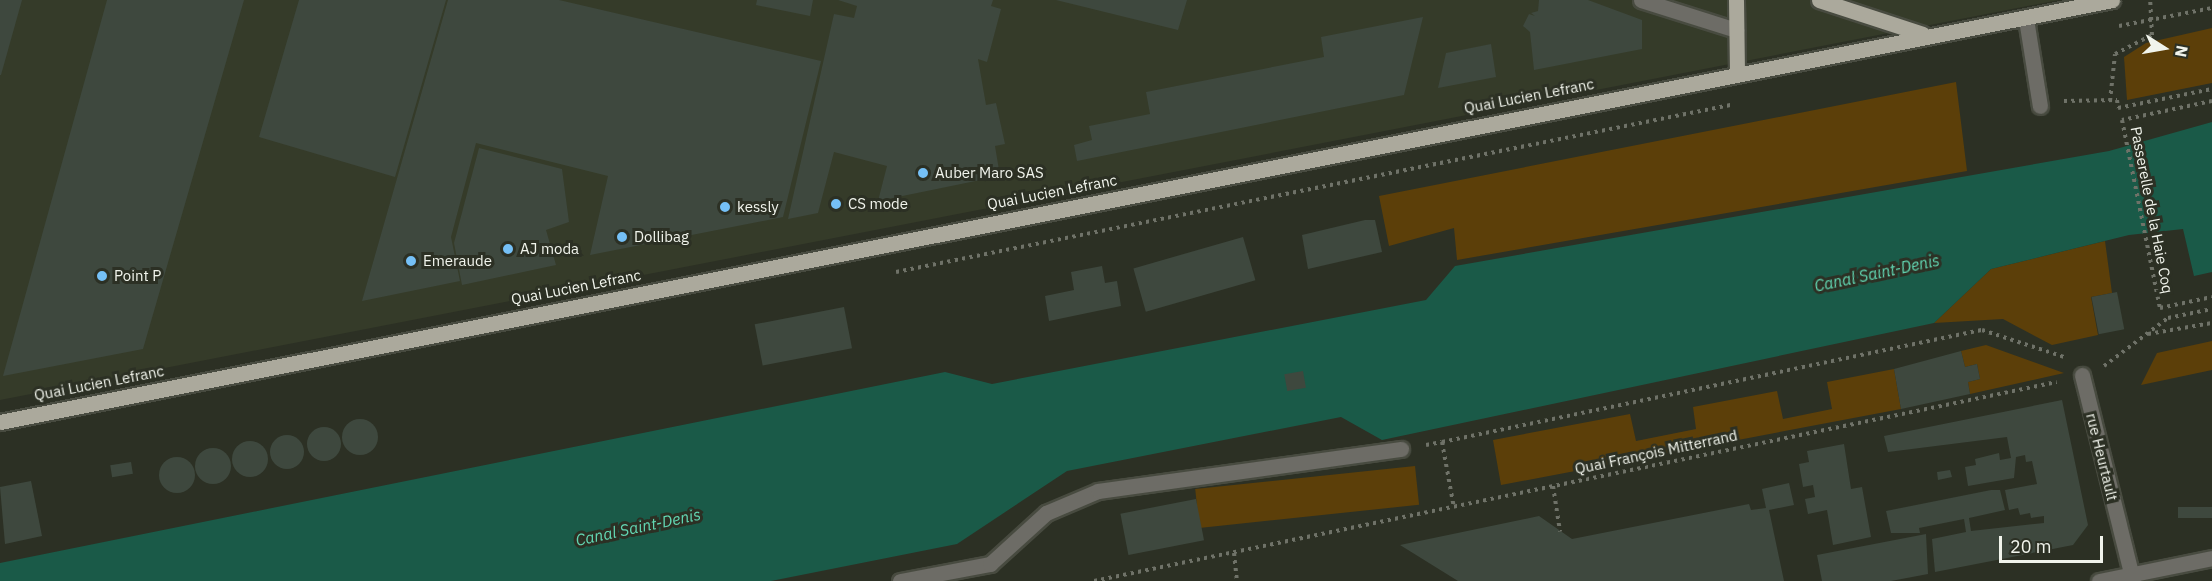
<!DOCTYPE html>
<meta charset="utf-8">
<style>
body{margin:0}
#map{position:relative;width:2212px;height:581px;overflow:hidden;background:#2c3024;font-family:"IBM Plex Sans",sans-serif}
div>[style]{position:absolute}
.built>*{inset:0;background:#353b29}
.green>*{inset:0;background:#5c3f09;transform-origin:0 0}
.water>*{inset:0;background:#1a5a48}
.building>*{inset:0;background:#3e483e;transform-origin:0 0}
.round{border-radius:50%}
.path>*{height:4px;margin-top:-2px;transform-origin:0;background:repeating-linear-gradient(90deg,#6f7268 0 3px,transparent 0 7.5px)}
.roads{filter:drop-shadow(2px 0 #484b40) drop-shadow(-2px 0 #484b40) drop-shadow(0 2px #484b40) drop-shadow(0 -2px #484b40)}
.minor>*{height:15px;margin:-7.5px;padding:0 7.5px;transform-origin:7.5px;border-radius:7.5px;background:#6d6c66}
.major>*{height:15px;margin:-7.5px;padding:0 7.5px;transform-origin:7.5px;border-radius:7.5px;background:#aba99c}
.dots>*{width:16px;height:16px;translate:-50% -50%;box-sizing:border-box;border:3px solid #2c3024;border-radius:50%}
span{translate:-50% -50%;white-space:nowrap;text-align:center;line-height:1.15;-webkit-text-stroke:6px #2c3024;paint-order:stroke}
.street-label{font-size:15px;color:#f1f4ec}
.poi-label{font-size:15px;color:#f1f4ec}
.left{translate:0 -50%;text-align:left}
.water-label{font-size:16px;color:#62d7b3;font-style:italic}
.north{position:absolute;left:2134px;top:18px;width:60px;height:60px;-webkit-text-stroke:4px #2c3024;paint-order:stroke;rotate:101deg;font-size:16px;font-weight:700;line-height:24px;text-align:center;color:#f1f4ec}
.north::after{content:'';display:block;margin:auto;width:21px;height:27px;background:#f1f4ec;clip-path:polygon(50% 0,100% 100%,50% 72%,0 100%)}
.scale{position:absolute;left:1999px;top:536px;width:104px;height:27px;box-sizing:border-box;border:3px solid #f1f4ec;border-top:0;padding-left:8px;font-size:18px;line-height:21px;white-space:nowrap;color:#f1f4ec;-webkit-text-stroke:4px #2c3024;paint-order:stroke}
</style>
<div id="map">
<div class="built">
<i style="clip-path:polygon(0 0,2059px 0,0 400px)"></i>
</div>
<div class="green">
<i style="clip-path:polygon(2212px 28px,2212px 83px,2127px 100px,2124px 57px,2146px 43px)"></i>
<i style="clip-path:polygon(1956px 82px,1967px 171px,1457px 260px,1454px 228px,1389px 246px,1379px 196px)"></i>
<i style="clip-path:polygon(2105px 241px,2112px 293px,2091px 297px,2098px 335px,2052px 345px,2003px 319px,1934px 323px,1991px 269px)"></i>
<i style="clip-path:polygon(2212px 341px,2212px 370px,2141px 385px,2157px 353px)"></i>
<i style="clip-path:polygon(1986px 345px,2064px 373px,1970px 394px,1968px 382px,1980px 379px,1977px 364px,1965px 367px,1961px 351px)"></i>
<i style="clip-path:polygon(1894px 369px,1901px 409px,1501px 485px,1493px 440px,1630px 414px,1636px 441px,1696px 429px,1693px 407px,1777px 391px,1783px 419px,1832px 409px,1827px 382px)"></i>
<i style="left:1415px;top:466px;width:39px;height:221px;rotate:84deg"></i>
</div>
<div class="water">
<i style="clip-path:polygon(2212px 122px,2212px 272px,2194px 276px,2183px 229px,2129px 235px,1991px 269px,1934px 323px,1382px 440px,1341px 417px,1067px 471px,957px 544px,771px 581px,0 581px,0 563px,945px 372px,992px 384px,1426px 300px,1455px 266px,2109px 151px)"></i>
</div>
<div class="building">
<i style="clip-path:polygon(0 0,22px 0,1px 75px,0 75px)"></i>
<i style="clip-path:polygon(107px 0,244px 0,143px 349px,3px 376px)"></i>
<i style="clip-path:polygon(299px 0,446px 0,395px 177px,259px 137px)"></i>
<i style="clip-path:polygon(448px 0,559px 0,821px 61px,783px 217px,590px 255px,608px 176px,476px 143px,451px 237px,460px 281px,362px 301px)"></i>
<i style="clip-path:polygon(757px 0,813px 0,810px 16px,756px 5px)"></i>
<i style="clip-path:polygon(838px 0,993px 0,991px 6px,1001px 9px,987px 62px,978px 59px,986px 105px,996px 103px,1005px 144px,995px 146px,1000px 176px,878px 201px,887px 166px,834px 152px,818px 213px,788px 219px,834px 14px,854px 18px,857px 6px)"></i>
<i style="clip-path:polygon(1056px 0,1187px 0,1178px 30px)"></i>
<i style="clip-path:polygon(1539px 0,1588px 0,1642px 20px,1642px 49px,1534px 70px,1530px 32px,1523px 26px,1529px 14px,1535px 16px,1531px 13px,1538px 11px)"></i>
<i style="clip-path:polygon(1423px 17px,1404px 95px,1077px 161px,1074px 145px,1092px 140px,1089px 126px,1150px 114px,1146px 92px,1324px 57px,1321px 37px)"></i>
<i style="clip-path:polygon(1491px 44px,1496px 77px,1438px 88px,1446px 53px)"></i>
<i style="clip-path:polygon(479px 148px,562px 169px,569px 222px,546px 230px,556px 265px,462px 285px,454px 243px)"></i>
<i style="clip-path:polygon(1365px 220px,1375px 220px,1382px 252px,1308px 269px,1302px 235px)"></i>
<i style="left:1243px;top:237px;width:45px;height:114px;rotate:74deg"></i>
<i style="clip-path:polygon(1102px 266px,1105px 283px,1117px 281px,1121px 306px,1049px 321px,1045px 296px,1074px 290px,1071px 272px)"></i>
<i style="left:2117px;top:292px;width:38px;height:26px;rotate:79deg"></i>
<i style="left:844px;top:307px;width:42px;height:91px;rotate:79deg"></i>
<i style="clip-path:polygon(1961px 351px,1965px 367px,1977px 364px,1980px 379px,1968px 382px,1970px 394px,1901px 409px,1894px 369px)"></i>
<i style="left:1303px;top:371px;width:17px;height:19px;rotate:80deg"></i>
<i style="clip-path:polygon(2062px 400px,2088px 525px,2073px 545px,1935px 572px,1932px 539px,1966px 532px,1964px 519px,1919px 528px,1920px 533px,1891px 533px,1886px 511px,1991px 490px,2000px 490px,2005px 510px,1969px 518px,1971px 531px,2044px 523px,2044px 516px,2031px 518px,2030px 513px,2020px 515px,2018px 508px,2009px 510px,2005px 490px,2037px 484px,2032px 461px,2026px 462px,2025px 455px,2016px 457px,2014px 478px,1968px 486px,1965px 467px,1976px 465px,1975px 459px,1999px 453px,2000px 460px,2011px 458px,2007px 437px,1888px 452px,1884px 436px)"></i>
<i class="round" style="left:342px;top:419px;width:36px;height:36px"></i>
<i class="round" style="left:307px;top:427px;width:34px;height:34px"></i>
<i class="round" style="left:270px;top:435px;width:34px;height:34px"></i>
<i class="round" style="left:232px;top:441px;width:36px;height:36px"></i>
<i style="clip-path:polygon(1844px 444px,1851px 489px,1862px 487px,1871px 537px,1833px 545px,1827px 510px,1808px 514px,1805px 499px,1815px 497px,1813px 485px,1803px 487px,1799px 464px,1809px 462px,1807px 451px)"></i>
<i class="round" style="left:195px;top:448px;width:36px;height:36px"></i>
<i class="round" style="left:159px;top:457px;width:36px;height:36px"></i>
<i style="left:131px;top:462px;width:12px;height:21px;rotate:81deg"></i>
<i style="clip-path:polygon(1950px 470px,1952px 477px,1938px 480px,1937px 472px)"></i>
<i style="clip-path:polygon(31px 481px,42px 536px,5px 544px,0 487px)"></i>
<i style="clip-path:polygon(1789px 483px,1794px 505px,1769px 510px,1784px 581px,1458px 581px,1400px 545px,1539px 516px,1572px 539px,1749px 504px,1751px 510px,1766px 508px,1762px 489px)"></i>
<i style="left:1196px;top:499px;width:42px;height:77px;rotate:79deg"></i>
<i style="left:2212px;top:507px;width:11px;height:34px;rotate:90deg"></i>
<i style="clip-path:polygon(1926px 534px,1928px 574px,1891px 581px,1822px 581px,1817px 555px)"></i>
</div>
<div class="path">
<i style="left:2119px;top:26px;width:95px;rotate:-11deg"></i>
<i style="left:2064px;top:101px;width:53px;rotate:-1.1deg"></i>
<i style="left:2117px;top:100px;width:8px;rotate:83deg"></i>
<i style="left:2118px;top:108px;width:96px;rotate:-11.4deg"></i>
<i style="left:2110px;top:101px;width:47px;rotate:-83.9deg"></i>
<i style="left:2115px;top:54px;width:42px;rotate:-27.2deg"></i>
<i style="left:2152px;top:35px;width:35px;rotate:-93deg"></i>
<i style="left:2212px;top:101px;width:92px;rotate:168.1deg"></i>
<i style="left:2122px;top:120px;width:192px;rotate:78.6deg"></i>
<i style="left:2160px;top:308px;width:53px;rotate:-11.9deg"></i>
<i style="left:896px;top:272px;width:851px;rotate:-11.32deg"></i>
<i style="left:2148px;top:334px;width:65px;rotate:-9.8deg"></i>
<i style="left:2104px;top:366px;width:80px;rotate:-36.9deg"></i>
<i style="left:2168px;top:318px;width:45px;rotate:-11.6deg"></i>
<i style="left:1442px;top:442px;width:551px;rotate:-11.72deg"></i>
<i style="left:1982px;top:330px;width:86px;rotate:18.2deg"></i>
<i style="left:1426px;top:445px;width:16px;rotate:-11deg"></i>
<i style="left:1442px;top:442px;width:67px;rotate:79.7deg"></i>
<i style="left:1553px;top:486px;width:46px;rotate:81.2deg"></i>
<i style="left:1234px;top:553px;width:28px;rotate:84deg"></i>
<i style="left:1094px;top:581px;width:983px;rotate:-11.68deg"></i>
</div>
<div class="roads">
<div class="minor">
<i style="left:1641px;top:0;width:100px;rotate:17.5deg"></i>
<i style="left:2026px;top:19px;width:88px;rotate:80.9deg"></i>
<i style="left:2082px;top:375px;width:212px;rotate:76.1deg"></i>
<i style="left:900px;top:581px;width:92px;rotate:-10.7deg"></i>
<i style="left:990px;top:564px;width:76px;rotate:-42.3deg"></i>
<i style="left:1046px;top:513px;width:56px;rotate:-22.9deg"></i>
<i style="left:1098px;top:491px;width:306px;rotate:-7.9deg"></i>
<i style="left:2099px;top:581px;width:115px;rotate:-11.5deg"></i>
</div>
<div class="major">
<i style="left:1736px;top:0;width:71px;rotate:89.2deg"></i>
<i style="left:1819px;top:0;width:109px;rotate:18.1deg"></i>
<i style="left:0;top:422px;width:2154px;rotate:-11.3deg"></i>
</div>
</div>
<div class="dots">
<i style="left:923px;top:173px;background:#75c0f6"></i>
<i style="left:836px;top:204px;background:#75c0f6"></i>
<i style="left:725px;top:207px;background:#75c0f6"></i>
<i style="left:622px;top:237px;background:#75c0f6"></i>
<i style="left:508px;top:249px;background:#75c0f6"></i>
<i style="left:411px;top:261px;background:#75c0f6"></i>
<i style="left:102px;top:276px;background:#75c0f6"></i>
</div>
<div class="street-label">
<span style="left:1529px;top:96px;rotate:-11deg">Quai Lucien Lefranc</span>
<span style="left:1052px;top:192px;rotate:-11deg">Quai Lucien Lefranc</span>
<span style="left:2152px;top:210px;rotate:79deg">Passerelle de la Haie Coq</span>
<span style="left:576px;top:287px;rotate:-11deg">Quai Lucien Lefranc</span>
<span style="left:99px;top:383px;rotate:-11deg">Quai Lucien Lefranc</span>
<span style="left:1656px;top:452px;rotate:-12deg">Quai François Mitterrand</span>
<span style="left:2102px;top:457px;rotate:76deg">rue Heurtault</span>
</div>
<div class="poi-label">
<span class="left" style="left:935px;top:173px">Auber Maro SAS</span>
<span class="left" style="left:848px;top:204px">CS mode</span>
<span class="left" style="left:737px;top:207px">kessly</span>
<span class="left" style="left:634px;top:237px">Dollibag</span>
<span class="left" style="left:520px;top:249px">AJ moda</span>
<span class="left" style="left:423px;top:261px">Emeraude</span>
<span class="left" style="left:114px;top:276px">Point P</span>
</div>
<div class="water-label">
<span style="left:1877px;top:273px;rotate:-12deg">Canal Saint-Denis</span>
<span style="left:638px;top:527px;rotate:-12deg">Canal Saint-Denis</span>
</div>
<div class="north">N</div>
<div class="scale">20 m</div>
</div>
